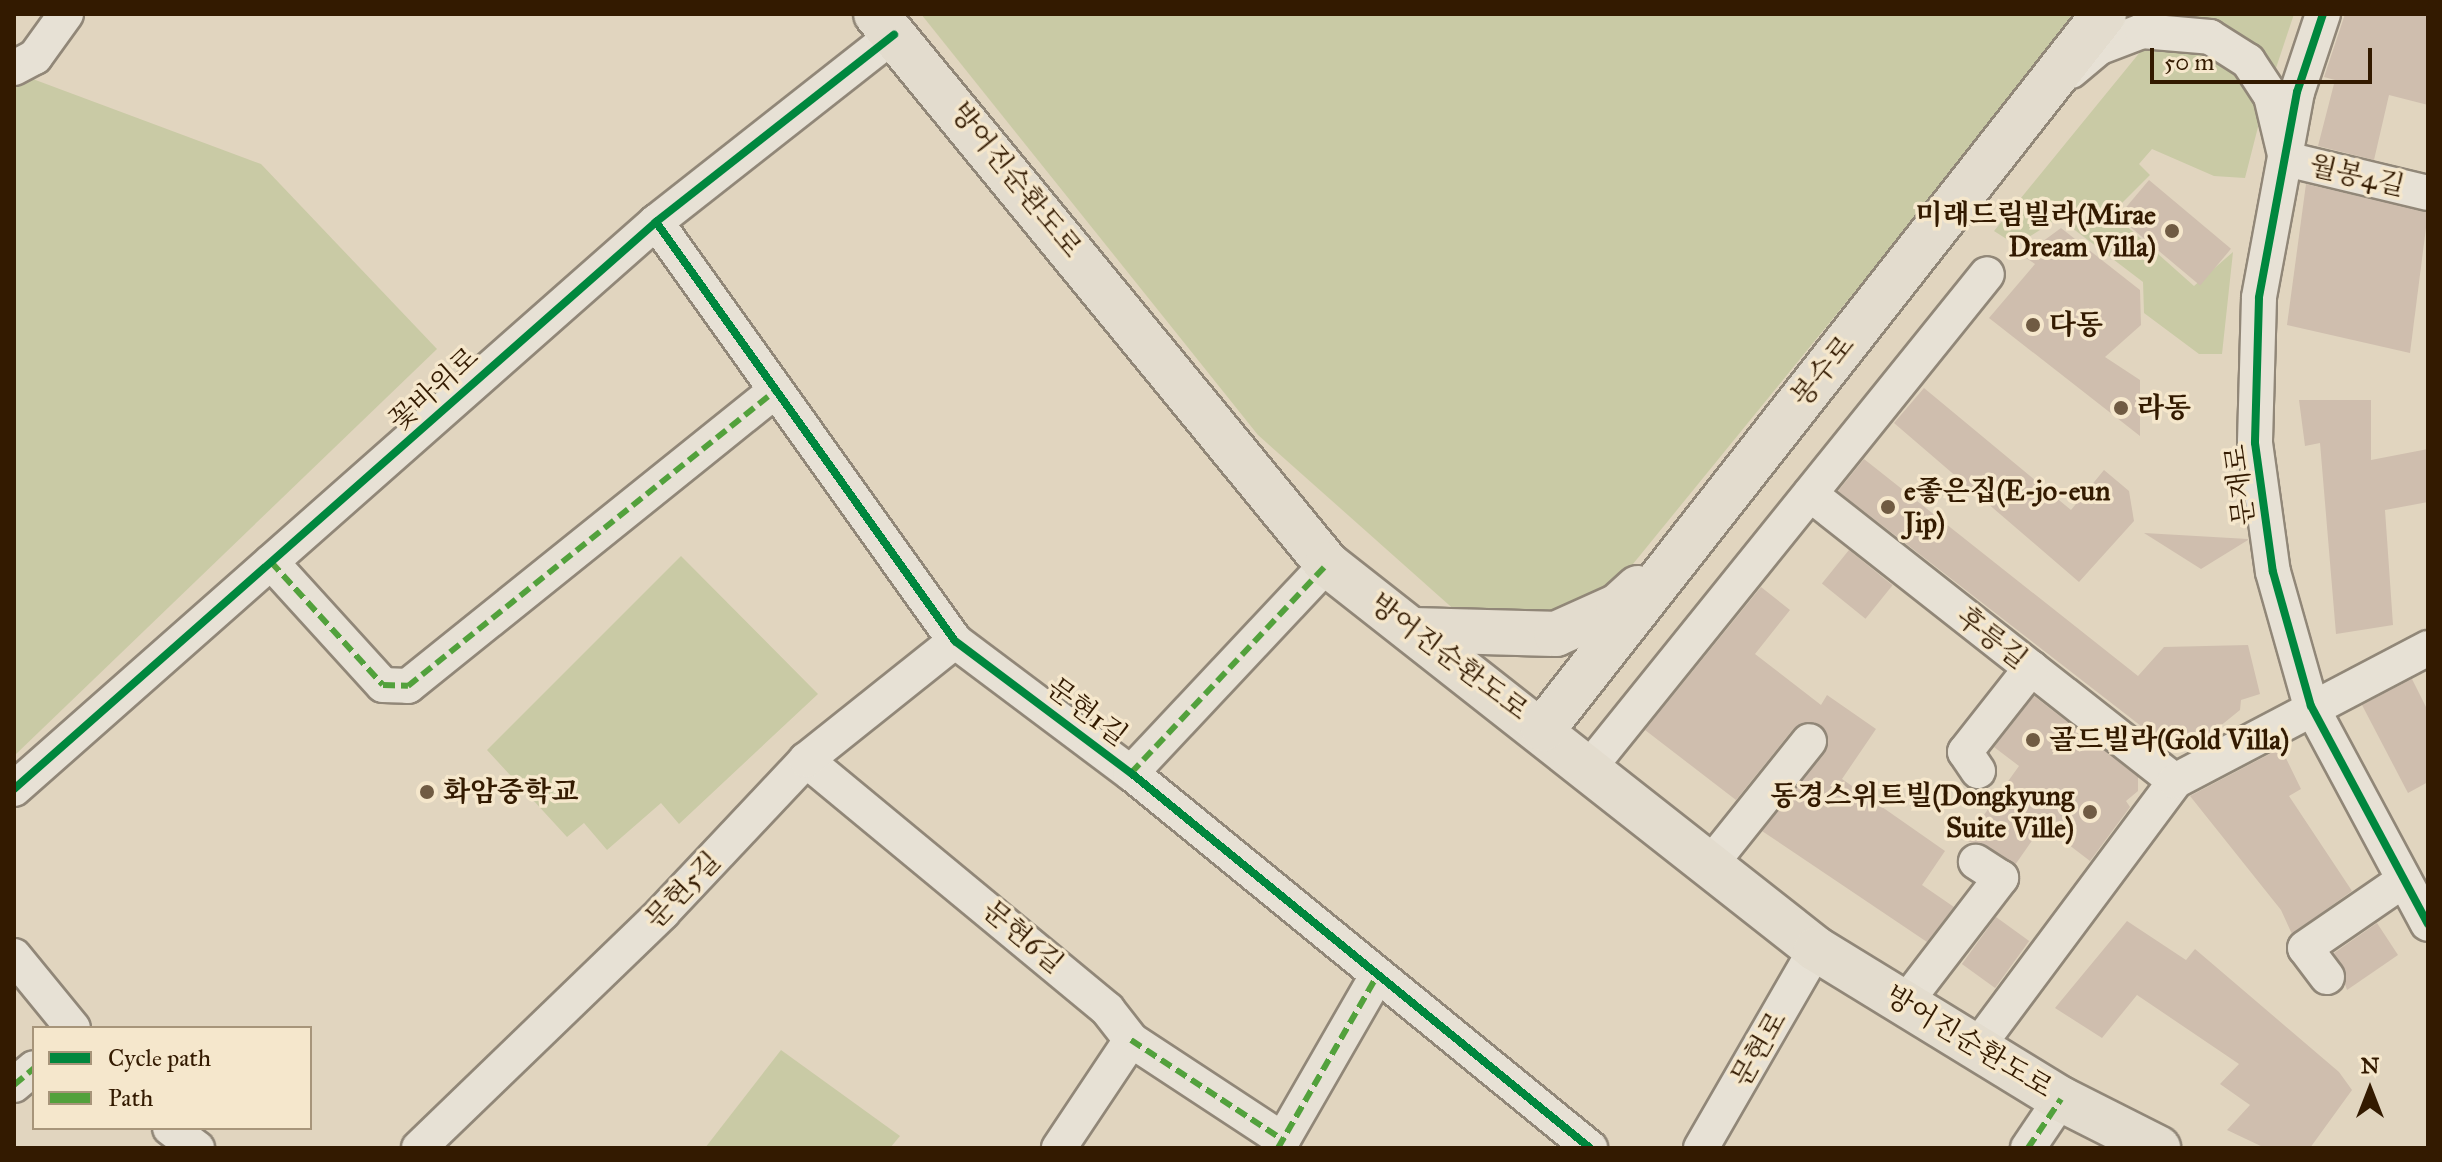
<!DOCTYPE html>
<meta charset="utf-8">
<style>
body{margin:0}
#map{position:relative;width:2442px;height:1162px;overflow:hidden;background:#e1d5bf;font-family:"IM FELL Great Primer","Noto Serif KR",serif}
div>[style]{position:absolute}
.green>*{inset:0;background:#c9caa5}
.building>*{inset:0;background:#cfbeae;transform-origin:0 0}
.roads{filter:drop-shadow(2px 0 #918778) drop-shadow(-2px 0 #918778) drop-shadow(0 2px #918778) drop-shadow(0 -2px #918778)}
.minor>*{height:34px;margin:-17px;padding:0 17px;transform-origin:17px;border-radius:17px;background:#e7e1d5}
.major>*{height:44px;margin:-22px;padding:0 22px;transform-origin:22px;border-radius:22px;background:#e3dcce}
.quiet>*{height:6px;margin-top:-3px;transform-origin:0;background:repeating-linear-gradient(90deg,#52a13c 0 12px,transparent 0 18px)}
.cycleway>*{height:8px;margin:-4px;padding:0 4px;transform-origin:4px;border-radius:4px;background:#00873e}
.dots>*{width:22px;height:22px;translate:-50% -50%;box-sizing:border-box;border:4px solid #f5e7cc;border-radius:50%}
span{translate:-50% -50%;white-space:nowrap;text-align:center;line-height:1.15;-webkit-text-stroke:7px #f5e7cc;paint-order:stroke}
.street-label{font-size:28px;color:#331a00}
.poi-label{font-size:28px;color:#331a00;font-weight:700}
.right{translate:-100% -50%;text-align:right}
.left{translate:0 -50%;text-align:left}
.frame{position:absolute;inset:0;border:16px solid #331a00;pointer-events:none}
.legend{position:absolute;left:32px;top:1026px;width:280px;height:104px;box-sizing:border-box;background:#f5e7cc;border:2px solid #a7957a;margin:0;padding:10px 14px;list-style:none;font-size:24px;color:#331a00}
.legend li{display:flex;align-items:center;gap:16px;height:40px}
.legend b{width:40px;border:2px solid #a7957a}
.north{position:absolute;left:2330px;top:1050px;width:80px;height:80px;-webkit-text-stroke:6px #f5e7cc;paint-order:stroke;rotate:0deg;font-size:22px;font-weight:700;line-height:32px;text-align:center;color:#331a00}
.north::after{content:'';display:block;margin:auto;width:28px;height:36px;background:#331a00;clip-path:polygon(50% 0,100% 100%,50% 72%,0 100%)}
.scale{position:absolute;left:2150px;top:48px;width:222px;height:36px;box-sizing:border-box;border:4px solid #331a00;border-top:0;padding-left:10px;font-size:24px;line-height:28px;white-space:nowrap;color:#331a00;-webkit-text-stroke:6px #f5e7cc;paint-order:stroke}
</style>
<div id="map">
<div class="green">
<i style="clip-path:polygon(921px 14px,2081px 14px,1602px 602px,1535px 630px,1458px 613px,1258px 435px)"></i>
<i style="clip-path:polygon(2158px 14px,2294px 14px,2274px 74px,2152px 22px)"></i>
<i style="clip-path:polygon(2145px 46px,2192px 46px,2237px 65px,2255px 88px,2258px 127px,2245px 178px,2214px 176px,2152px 149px,2139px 164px,2150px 175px,2112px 213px,2194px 286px,2233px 252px,2222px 354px,2199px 354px,2144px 313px,2143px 282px,2059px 218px,2016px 245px,1994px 231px)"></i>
<i style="clip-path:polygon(14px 72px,261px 164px,437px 349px,14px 756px)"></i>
<i style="clip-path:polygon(681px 556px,818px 694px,679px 824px,661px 803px,607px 850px,584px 823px,567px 837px,487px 750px)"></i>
<i style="clip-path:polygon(781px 1050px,900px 1136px,890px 1148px,705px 1148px)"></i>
</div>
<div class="building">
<i style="clip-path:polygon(2345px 14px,2428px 14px,2428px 105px,2389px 95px,2374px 160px,2318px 146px,2335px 80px,2324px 77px)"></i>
<i style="left:2149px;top:180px;width:107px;height:48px;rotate:40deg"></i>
<i style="clip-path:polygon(2306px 184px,2428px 212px,2410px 353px,2287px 325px)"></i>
<i style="clip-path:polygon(2061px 228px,2140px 290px,2141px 325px,2105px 357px,2140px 380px,2140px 436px,1989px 318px,2035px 264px,2023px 256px)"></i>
<i style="clip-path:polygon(1924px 388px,2071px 510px,2104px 470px,2129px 491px,2134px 521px,2079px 582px,1894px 423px)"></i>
<i style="clip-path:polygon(2299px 400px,2371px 400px,2371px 460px,2428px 449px,2428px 502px,2385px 510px,2393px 625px,2336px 634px,2320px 443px,2305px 446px)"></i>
<i style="clip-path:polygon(1864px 459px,2138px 676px,2164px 647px,2248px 645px,2260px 694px,2241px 700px,2240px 710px,2193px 748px,2172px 750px,1838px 491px)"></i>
<i style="clip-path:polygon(2144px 533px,2248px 539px,2248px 540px,2201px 569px)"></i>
<i style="left:1849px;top:550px;width:56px;height:43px;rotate:39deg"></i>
<i style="clip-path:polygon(1761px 587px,1790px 610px,1755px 654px,1821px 705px,1827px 695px,1876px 729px,1842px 779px,1945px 851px,1922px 885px,1954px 907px,1927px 942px,1762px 831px,1825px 753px,1821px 725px,1794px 728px,1736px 800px,1645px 730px)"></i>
<i style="clip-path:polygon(2412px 679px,2428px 711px,2428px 782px,2408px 793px,2362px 705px)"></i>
<i style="clip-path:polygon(2034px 696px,2138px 777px,2138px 791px,2126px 801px,2130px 807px,2090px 861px,2043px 825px,2015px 865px,1966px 840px,2019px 766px,1994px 747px)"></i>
<i style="clip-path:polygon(2281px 748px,2301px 789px,2289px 796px,2352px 891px,2292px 934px,2281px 910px,2190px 796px)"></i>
<i style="left:1996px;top:917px;width:41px;height:58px;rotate:36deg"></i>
<i style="clip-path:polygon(2127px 921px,2186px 960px,2195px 949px,2339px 1072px,2352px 1090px,2310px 1148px,2265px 1148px,2227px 1130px,2250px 1105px,2220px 1084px,2239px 1064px,2137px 995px,2102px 1038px,2055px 1008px)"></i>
<i style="clip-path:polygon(2377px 923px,2398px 955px,2347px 990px,2334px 953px)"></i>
</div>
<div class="roads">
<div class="minor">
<i style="left:2323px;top:14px;width:82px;rotate:108.4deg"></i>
<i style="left:2297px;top:92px;width:209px;rotate:100.5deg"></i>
<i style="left:2259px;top:298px;width:145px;rotate:91.6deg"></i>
<i style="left:2255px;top:443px;width:130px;rotate:82.1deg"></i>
<i style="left:2273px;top:572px;width:139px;rotate:74.2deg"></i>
<i style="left:2311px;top:706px;width:247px;rotate:61.8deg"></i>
<i style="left:14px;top:68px;width:24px;rotate:-28deg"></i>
<i style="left:35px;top:57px;width:53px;rotate:-54.2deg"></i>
<i style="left:2071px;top:71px;width:35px;rotate:-40deg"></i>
<i style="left:2098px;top:48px;width:47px;rotate:-21.1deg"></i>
<i style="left:2142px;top:31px;width:68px;rotate:5deg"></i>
<i style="left:2210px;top:37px;width:45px;rotate:32.3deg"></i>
<i style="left:2248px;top:61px;width:42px;rotate:56.7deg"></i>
<i style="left:2271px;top:96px;width:65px;rotate:76.6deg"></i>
<i style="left:2286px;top:159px;width:146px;rotate:13.5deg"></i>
<i style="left:656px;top:222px;width:515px;rotate:54.49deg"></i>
<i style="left:955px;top:641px;width:220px;rotate:36.9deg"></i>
<i style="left:1131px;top:773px;width:593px;rotate:39.25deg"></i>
<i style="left:1810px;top:494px;width:464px;rotate:38.2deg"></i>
<i style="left:271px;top:562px;width:166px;rotate:47.7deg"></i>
<i style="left:383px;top:685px;width:25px;rotate:2deg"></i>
<i style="left:408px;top:686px;width:472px;rotate:-38.8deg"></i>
<i style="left:806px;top:760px;width:391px;rotate:39.6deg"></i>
<i style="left:1107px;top:1009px;width:39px;rotate:52deg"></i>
<i style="left:1131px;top:1040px;width:130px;rotate:123.7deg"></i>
<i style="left:1589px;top:768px;width:634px;rotate:-51.14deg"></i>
<i style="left:1978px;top:771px;width:23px;rotate:-124deg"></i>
<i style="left:1965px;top:752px;width:107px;rotate:-51.8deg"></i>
<i style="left:1131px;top:773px;width:287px;rotate:-46.8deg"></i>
<i style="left:14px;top:789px;width:857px;rotate:-41.45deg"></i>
<i style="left:656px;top:222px;width:303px;rotate:-38.2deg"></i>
<i style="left:1709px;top:866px;width:160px;rotate:-51.3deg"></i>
<i style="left:14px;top:956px;width:93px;rotate:50.7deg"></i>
<i style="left:2327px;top:977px;width:36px;rotate:-127deg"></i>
<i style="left:2305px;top:948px;width:120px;rotate:-34.5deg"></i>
<i style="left:1905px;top:1003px;width:158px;rotate:-52.5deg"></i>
<i style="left:2001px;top:878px;width:30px;rotate:-147deg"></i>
<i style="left:1131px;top:1040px;width:182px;rotate:33.3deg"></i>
<i style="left:1977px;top:1047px;width:332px;rotate:-53.3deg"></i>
<i style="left:2175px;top:781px;width:286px;rotate:-27.7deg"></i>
<i style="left:14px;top:1085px;width:26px;rotate:-40deg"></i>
<i style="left:170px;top:1128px;width:34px;rotate:37deg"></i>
<i style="left:419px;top:1148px;width:339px;rotate:-44deg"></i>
<i style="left:663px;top:912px;width:209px;rotate:-46.7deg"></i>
<i style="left:806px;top:760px;width:191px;rotate:-38.6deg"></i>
<i style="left:1278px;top:1148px;width:195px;rotate:-60.1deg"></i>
<i style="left:1701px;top:1148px;width:230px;rotate:-60deg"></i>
<i style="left:2028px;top:1148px;width:59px;rotate:-56deg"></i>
</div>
<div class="major">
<i style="left:876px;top:14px;width:711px;rotate:50.65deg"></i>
<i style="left:1327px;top:564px;width:622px;rotate:38.21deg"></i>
<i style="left:1816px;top:949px;width:287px;rotate:31.5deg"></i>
<i style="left:2061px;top:1099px;width:109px;rotate:26.8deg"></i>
<i style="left:1413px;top:630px;width:143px;rotate:1.6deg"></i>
<i style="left:1556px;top:634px;width:68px;rotate:-24.3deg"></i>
<i style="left:1618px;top:606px;width:27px;rotate:-42deg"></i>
<i style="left:1543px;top:729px;width:909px;rotate:-51.88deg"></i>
</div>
</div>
<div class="quiet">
<i style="left:271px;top:562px;width:166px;rotate:47.7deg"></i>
<i style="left:383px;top:685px;width:25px;rotate:2deg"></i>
<i style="left:408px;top:686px;width:472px;rotate:-38.8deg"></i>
<i style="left:1131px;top:773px;width:287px;rotate:-46.8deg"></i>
<i style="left:1131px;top:1040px;width:182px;rotate:33.3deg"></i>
<i style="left:14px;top:1085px;width:26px;rotate:-40deg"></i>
<i style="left:1278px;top:1148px;width:195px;rotate:-60.1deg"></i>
<i style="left:2028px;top:1148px;width:59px;rotate:-56deg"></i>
</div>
<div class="cycleway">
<i style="left:2323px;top:14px;width:82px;rotate:108.4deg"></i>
<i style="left:2297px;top:92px;width:209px;rotate:100.5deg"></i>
<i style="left:2259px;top:298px;width:145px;rotate:91.6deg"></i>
<i style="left:2255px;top:443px;width:130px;rotate:82.1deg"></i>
<i style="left:2273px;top:572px;width:139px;rotate:74.2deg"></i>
<i style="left:2311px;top:706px;width:247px;rotate:61.8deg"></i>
<i style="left:656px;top:222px;width:515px;rotate:54.49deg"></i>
<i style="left:955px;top:641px;width:220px;rotate:36.9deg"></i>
<i style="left:1131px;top:773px;width:593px;rotate:39.25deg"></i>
<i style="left:14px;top:789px;width:857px;rotate:-41.45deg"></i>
<i style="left:656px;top:222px;width:303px;rotate:-38.2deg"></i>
</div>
<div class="dots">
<i style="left:2172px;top:231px;background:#705b43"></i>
<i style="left:2033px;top:325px;background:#705b43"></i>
<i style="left:2121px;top:408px;background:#705b43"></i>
<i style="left:1888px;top:507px;background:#705b43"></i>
<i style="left:2033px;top:740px;background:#705b43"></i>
<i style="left:427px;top:792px;background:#705b43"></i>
<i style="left:2090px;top:812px;background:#705b43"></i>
</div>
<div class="street-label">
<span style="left:2357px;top:176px;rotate:13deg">월봉4길</span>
<span style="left:1016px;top:180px;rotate:51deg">방어진순환도로</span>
<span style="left:1823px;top:371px;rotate:-51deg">봉수로</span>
<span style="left:434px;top:389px;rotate:-42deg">꽃바위로</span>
<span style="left:2240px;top:485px;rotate:-97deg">문재로</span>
<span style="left:1992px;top:638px;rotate:38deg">후릉길</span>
<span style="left:1449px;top:657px;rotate:37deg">방어진순환도로</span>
<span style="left:1087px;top:712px;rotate:37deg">문현1길</span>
<span style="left:683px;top:890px;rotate:-46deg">문현5길</span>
<span style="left:1023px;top:937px;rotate:40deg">문현6길</span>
<span style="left:1969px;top:1042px;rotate:31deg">방어진순환도로</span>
<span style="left:1759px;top:1049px;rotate:-60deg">문현로</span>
</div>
<div class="poi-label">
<span class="right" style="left:2156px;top:231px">미래드림빌라(Mirae<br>Dream Villa)</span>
<span class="left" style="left:2049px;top:325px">다동</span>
<span class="left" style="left:2137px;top:408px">라동</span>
<span class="left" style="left:1904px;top:507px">e좋은집(E-jo-eun<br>Jip)</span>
<span class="left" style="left:2049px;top:740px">골드빌라(Gold Villa)</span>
<span class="left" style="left:443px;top:792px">화암중학교</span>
<span class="right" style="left:2074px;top:812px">동경스위트빌(Dongkyung<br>Suite Ville)</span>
</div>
<div class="frame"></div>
<ul class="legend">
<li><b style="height:10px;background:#00873e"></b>Cycle path</li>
<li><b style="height:10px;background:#52a13c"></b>Path</li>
</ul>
<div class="north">N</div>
<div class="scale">50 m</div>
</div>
